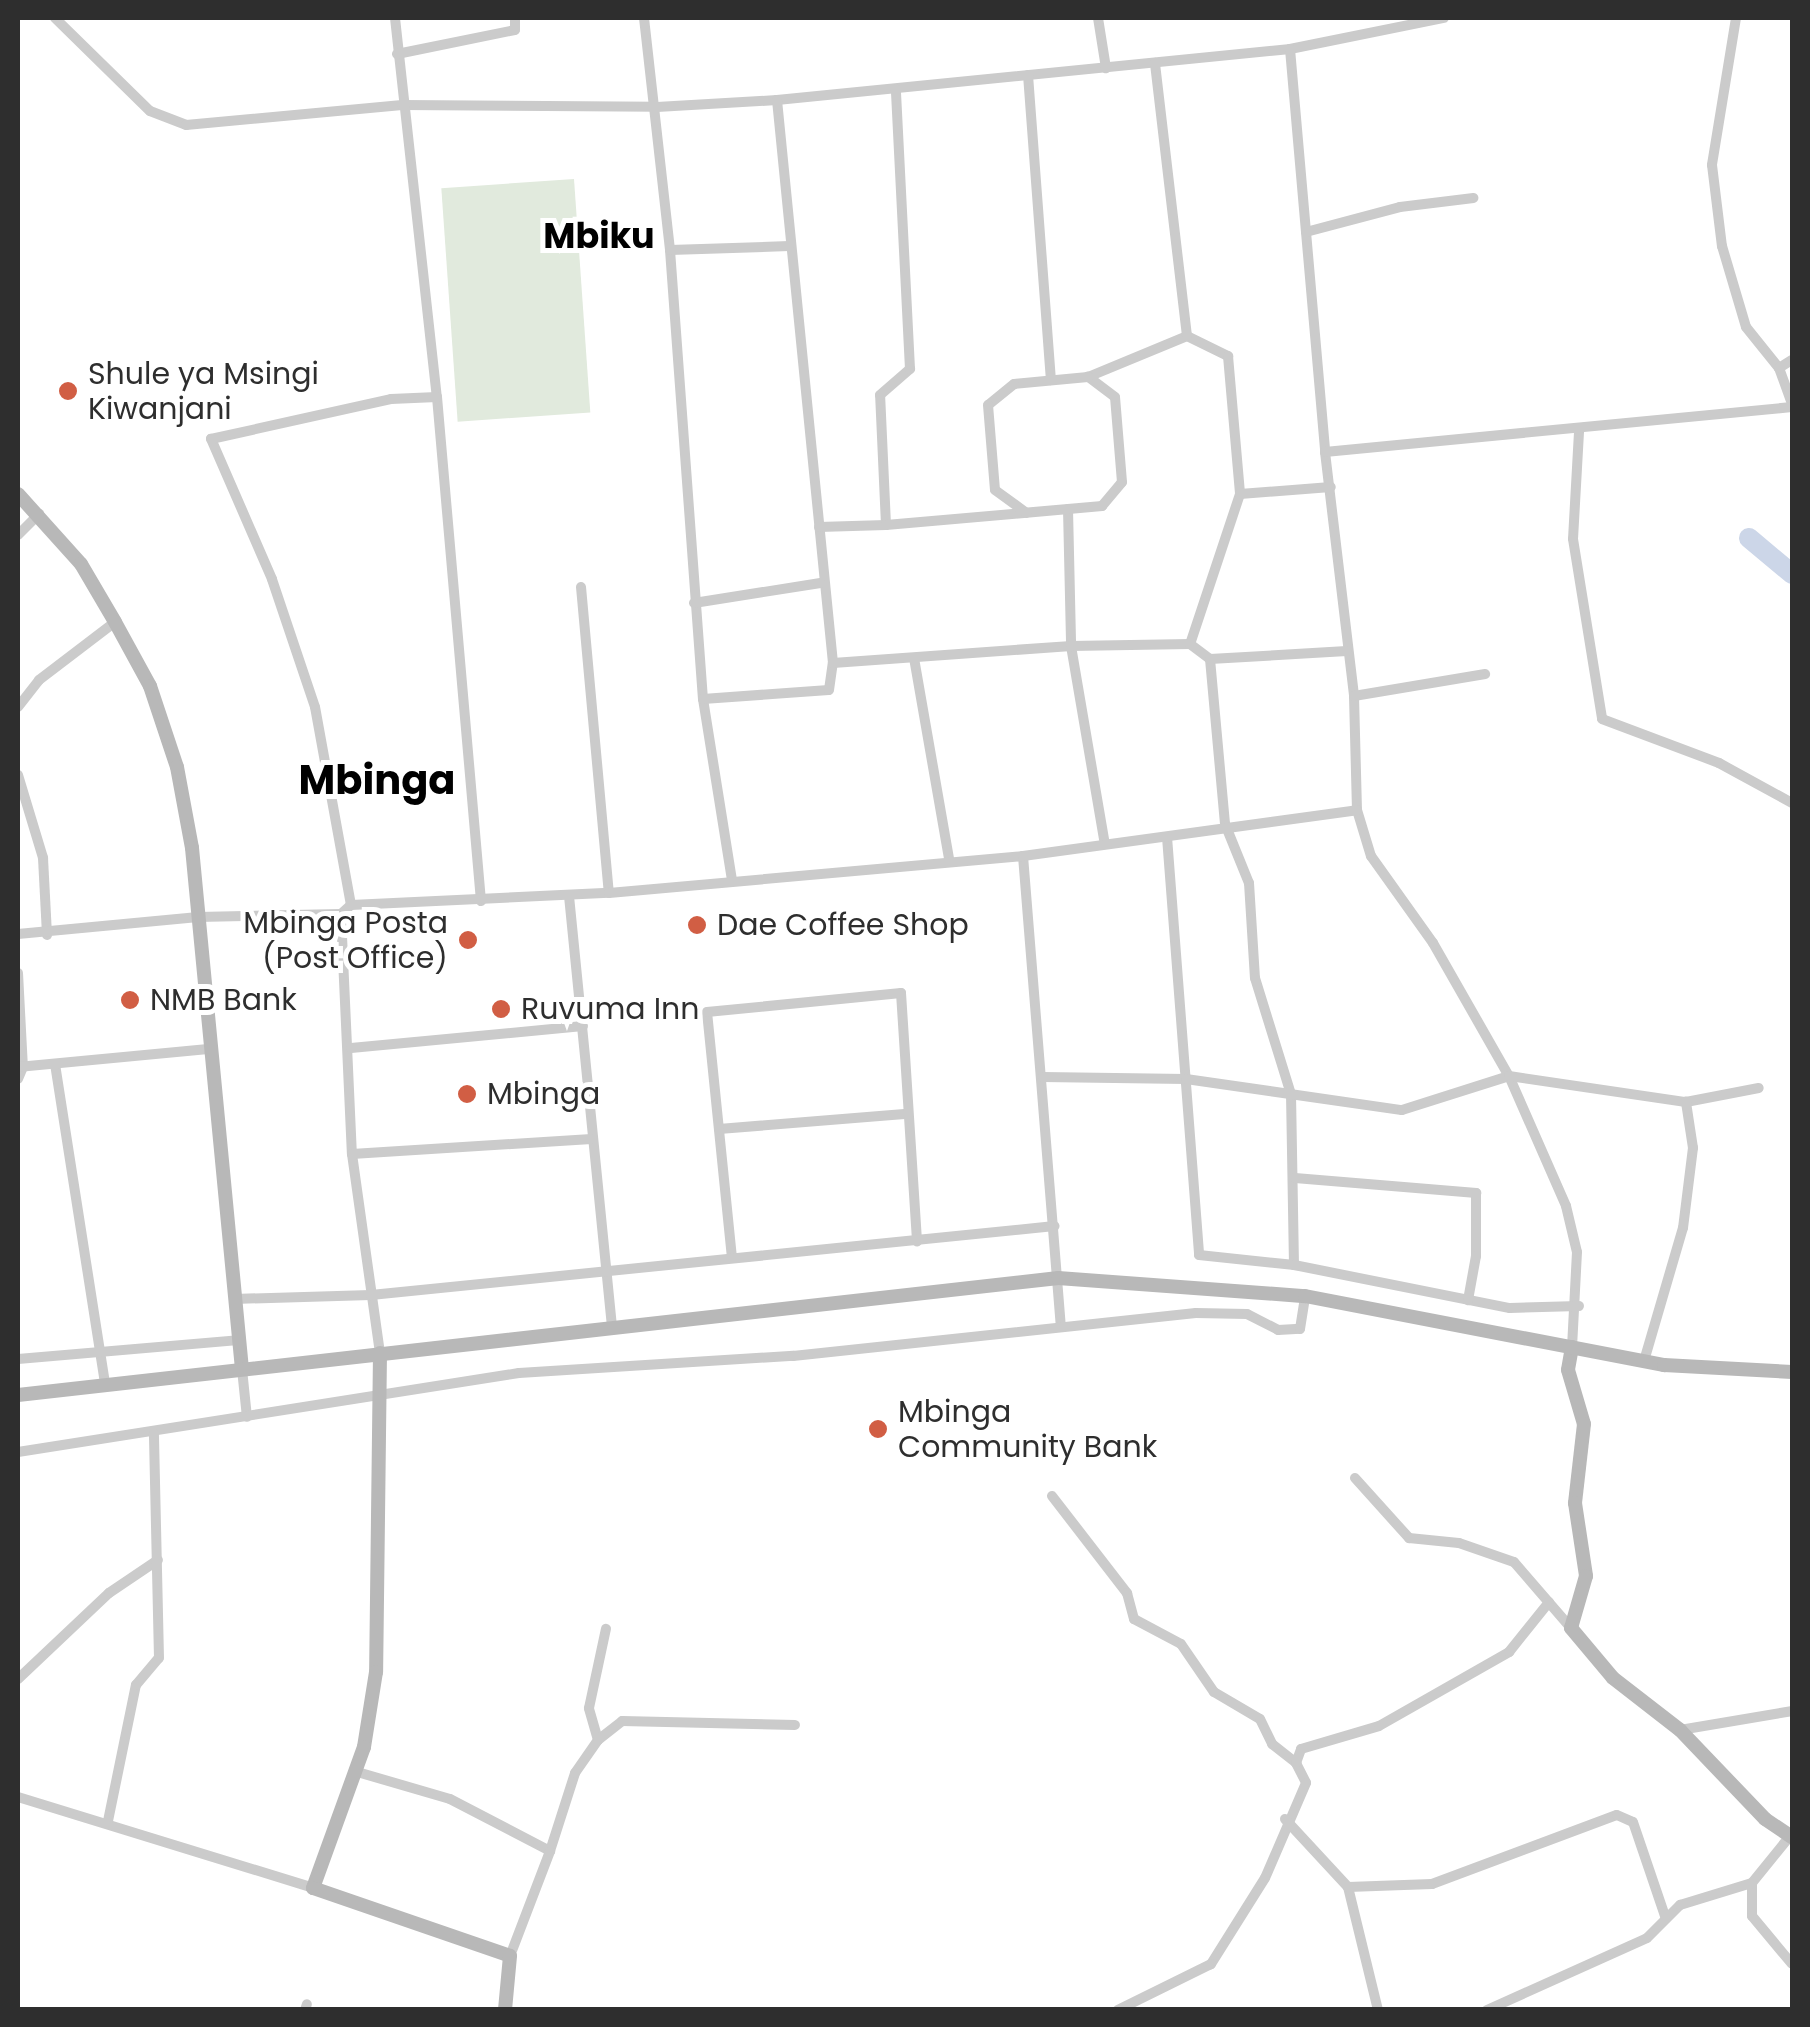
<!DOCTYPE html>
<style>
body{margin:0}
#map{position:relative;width:1810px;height:2027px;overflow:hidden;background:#fff;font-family:Poppins,sans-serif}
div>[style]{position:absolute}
.green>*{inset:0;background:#e1eadd;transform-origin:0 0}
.river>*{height:20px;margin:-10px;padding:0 10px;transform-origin:10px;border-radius:10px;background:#ccd6e8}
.street>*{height:10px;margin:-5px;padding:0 5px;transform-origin:5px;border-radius:5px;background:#cbcbcb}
.secondary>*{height:14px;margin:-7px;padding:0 7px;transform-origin:7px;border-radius:7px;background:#b8b8b8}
.dots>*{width:28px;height:28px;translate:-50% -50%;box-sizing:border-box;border:5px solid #fff;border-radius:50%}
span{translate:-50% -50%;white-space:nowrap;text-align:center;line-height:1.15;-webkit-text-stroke:10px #fff;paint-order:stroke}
.poi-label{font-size:30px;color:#2e2e2e}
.left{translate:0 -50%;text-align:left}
.right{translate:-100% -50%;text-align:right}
.quarter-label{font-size:35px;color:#000;font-weight:700}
.district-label{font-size:40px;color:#000;font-weight:700}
.frame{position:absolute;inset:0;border:20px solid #2e2e2e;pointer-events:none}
</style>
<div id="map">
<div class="green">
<i style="left:574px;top:179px;width:234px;height:133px;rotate:86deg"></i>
</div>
<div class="river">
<i style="left:1749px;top:538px;width:56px;rotate:39.9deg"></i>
</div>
<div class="street">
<i style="left:55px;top:18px;width:133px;rotate:44.4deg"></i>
<i style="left:150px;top:111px;width:39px;rotate:21deg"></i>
<i style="left:186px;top:125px;width:217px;rotate:-5.3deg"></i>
<i style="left:402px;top:105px;width:255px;rotate:0.4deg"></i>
<i style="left:657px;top:107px;width:120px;rotate:-3.3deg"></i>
<i style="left:777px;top:100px;width:516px;rotate:-5.68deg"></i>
<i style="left:1290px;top:49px;width:157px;rotate:-11.4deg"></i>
<i style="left:395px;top:18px;width:381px;rotate:83.7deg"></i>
<i style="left:437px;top:397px;width:506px;rotate:85.01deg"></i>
<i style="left:644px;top:18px;width:233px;rotate:83.6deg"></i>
<i style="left:670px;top:250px;width:450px;rotate:85.8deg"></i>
<i style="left:703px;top:699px;width:184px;rotate:80.9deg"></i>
<i style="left:1098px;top:18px;width:51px;rotate:80.9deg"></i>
<i style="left:1736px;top:18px;width:149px;rotate:99.3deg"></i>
<i style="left:1712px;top:165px;width:82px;rotate:83deg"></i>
<i style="left:1722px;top:246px;width:84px;rotate:73.5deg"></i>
<i style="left:1746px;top:327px;width:53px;rotate:51.2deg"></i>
<i style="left:1779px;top:368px;width:38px;rotate:70deg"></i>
<i style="left:1290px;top:49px;width:405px;rotate:85deg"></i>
<i style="left:1325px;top:452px;width:246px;rotate:83.2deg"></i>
<i style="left:1354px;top:696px;width:114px;rotate:88.5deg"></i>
<i style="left:1357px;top:810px;width:48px;rotate:73.1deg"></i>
<i style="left:1371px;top:856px;width:107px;rotate:54.5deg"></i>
<i style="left:1433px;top:943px;width:153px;rotate:60.3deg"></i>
<i style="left:1509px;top:1076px;width:142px;rotate:66.3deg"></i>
<i style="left:1566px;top:1206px;width:47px;rotate:76.6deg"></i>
<i style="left:1577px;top:1252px;width:95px;rotate:93deg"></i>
<i style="left:397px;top:54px;width:120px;rotate:-11.5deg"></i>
<i style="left:515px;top:30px;width:12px;rotate:-90deg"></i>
<i style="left:1028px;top:75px;width:306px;rotate:85.7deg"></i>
<i style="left:777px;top:100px;width:566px;rotate:84.32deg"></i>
<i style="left:1306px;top:232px;width:97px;rotate:-14.9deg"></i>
<i style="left:1400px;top:207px;width:74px;rotate:-7deg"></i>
<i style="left:670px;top:250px;width:119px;rotate:-1.9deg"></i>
<i style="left:1187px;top:336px;width:46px;rotate:26deg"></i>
<i style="left:1228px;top:356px;width:139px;rotate:85deg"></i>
<i style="left:1240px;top:494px;width:158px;rotate:108.4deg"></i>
<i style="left:1779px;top:368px;width:15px;rotate:-32deg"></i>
<i style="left:1088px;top:377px;width:107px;rotate:-22.5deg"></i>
<i style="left:1187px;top:336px;width:275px;rotate:-96.7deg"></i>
<i style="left:1579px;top:432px;width:107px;rotate:93.2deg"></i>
<i style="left:1573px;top:539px;width:182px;rotate:80.8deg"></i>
<i style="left:1602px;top:719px;width:125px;rotate:20.6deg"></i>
<i style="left:1719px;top:763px;width:83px;rotate:28.7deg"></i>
<i style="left:1325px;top:452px;width:469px;rotate:-5.5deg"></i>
<i style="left:1240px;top:494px;width:91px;rotate:-4.4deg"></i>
<i style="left:1068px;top:509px;width:137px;rotate:88.7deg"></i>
<i style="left:1071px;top:646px;width:201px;rotate:80.3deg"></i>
<i style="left:886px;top:525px;width:130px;rotate:-92.6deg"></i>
<i style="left:880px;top:395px;width:40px;rotate:-41deg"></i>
<i style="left:910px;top:369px;width:280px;rotate:-92.9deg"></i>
<i style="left:819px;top:527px;width:67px;rotate:-1.7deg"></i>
<i style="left:886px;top:525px;width:217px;rotate:-5deg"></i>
<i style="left:1102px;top:506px;width:31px;rotate:-50deg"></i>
<i style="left:1122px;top:482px;width:85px;rotate:-94.7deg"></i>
<i style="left:1115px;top:397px;width:34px;rotate:-143deg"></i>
<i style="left:1088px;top:377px;width:74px;rotate:174.6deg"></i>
<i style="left:1014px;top:384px;width:33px;rotate:141deg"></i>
<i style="left:988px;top:405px;width:85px;rotate:85.3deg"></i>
<i style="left:995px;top:490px;width:39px;rotate:36deg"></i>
<i style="left:18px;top:535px;width:30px;rotate:-45deg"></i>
<i style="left:581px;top:587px;width:307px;rotate:84.8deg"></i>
<i style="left:694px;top:603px;width:128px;rotate:-9deg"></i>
<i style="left:914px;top:658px;width:204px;rotate:80.1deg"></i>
<i style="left:1210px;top:659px;width:166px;rotate:84.8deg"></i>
<i style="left:1225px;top:824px;width:64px;rotate:67.9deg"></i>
<i style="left:1249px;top:883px;width:95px;rotate:86.4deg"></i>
<i style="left:1255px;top:978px;width:121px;rotate:72.8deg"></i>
<i style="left:1291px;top:1094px;width:171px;rotate:89deg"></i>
<i style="left:1354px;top:696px;width:133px;rotate:-9.5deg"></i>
<i style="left:703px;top:699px;width:126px;rotate:-4.1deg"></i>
<i style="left:829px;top:690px;width:27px;rotate:-82deg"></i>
<i style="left:833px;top:663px;width:239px;rotate:-4.1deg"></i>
<i style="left:1071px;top:646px;width:119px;rotate:-1deg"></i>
<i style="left:1190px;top:644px;width:25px;rotate:37deg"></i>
<i style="left:1210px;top:659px;width:137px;rotate:-3.3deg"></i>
<i style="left:18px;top:707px;width:34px;rotate:-52deg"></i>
<i style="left:39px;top:680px;width:96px;rotate:-37.3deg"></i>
<i style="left:18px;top:775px;width:87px;rotate:73.2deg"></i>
<i style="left:43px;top:858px;width:77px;rotate:87deg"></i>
<i style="left:1167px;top:837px;width:419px;rotate:85.6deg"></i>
<i style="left:1199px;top:1255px;width:96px;rotate:6deg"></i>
<i style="left:1294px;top:1265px;width:220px;rotate:11.3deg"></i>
<i style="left:1510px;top:1308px;width:69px;rotate:-1.7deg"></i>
<i style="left:1023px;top:856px;width:471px;rotate:85.4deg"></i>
<i style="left:569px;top:896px;width:433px;rotate:84.3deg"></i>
<i style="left:351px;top:905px;width:201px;rotate:-100.3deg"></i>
<i style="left:315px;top:707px;width:135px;rotate:-108.6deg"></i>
<i style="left:272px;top:579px;width:153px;rotate:-113.5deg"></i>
<i style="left:211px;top:439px;width:184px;rotate:-12.5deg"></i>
<i style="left:391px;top:399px;width:46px;rotate:-2.5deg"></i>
<i style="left:341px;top:914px;width:240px;rotate:87.4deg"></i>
<i style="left:352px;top:1154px;width:201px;rotate:82deg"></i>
<i style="left:18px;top:934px;width:181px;rotate:-5.4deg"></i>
<i style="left:198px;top:917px;width:143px;rotate:-1.2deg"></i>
<i style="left:341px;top:914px;width:13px;rotate:-42deg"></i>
<i style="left:351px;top:905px;width:258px;rotate:-2.7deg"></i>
<i style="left:609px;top:893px;width:416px;rotate:-5.1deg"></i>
<i style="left:1023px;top:856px;width:337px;rotate:-7.8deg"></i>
<i style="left:18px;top:973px;width:94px;rotate:87deg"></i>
<i style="left:23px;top:1067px;width:13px;rotate:113deg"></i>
<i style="left:351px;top:1048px;width:233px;rotate:-5.4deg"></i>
<i style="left:55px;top:1064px;width:324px;rotate:81.1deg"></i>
<i style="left:18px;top:1067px;width:191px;rotate:-5.4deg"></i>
<i style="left:1043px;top:1077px;width:143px;rotate:0.8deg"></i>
<i style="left:1186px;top:1079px;width:218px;rotate:8.2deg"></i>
<i style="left:1402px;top:1110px;width:112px;rotate:-17.6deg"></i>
<i style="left:1509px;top:1076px;width:179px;rotate:8.4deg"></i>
<i style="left:1686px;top:1102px;width:74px;rotate:-10.9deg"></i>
<i style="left:719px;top:1129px;width:189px;rotate:-4.6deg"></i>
<i style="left:352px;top:1154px;width:240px;rotate:-3.6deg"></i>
<i style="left:1295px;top:1178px;width:182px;rotate:4.7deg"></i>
<i style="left:1476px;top:1193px;width:63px;rotate:90deg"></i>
<i style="left:1476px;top:1256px;width:45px;rotate:100.3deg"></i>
<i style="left:732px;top:1258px;width:247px;rotate:-95.8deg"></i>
<i style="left:707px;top:1012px;width:195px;rotate:-5.6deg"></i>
<i style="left:901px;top:993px;width:249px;rotate:86.3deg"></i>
<i style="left:234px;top:1299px;width:137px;rotate:-1.7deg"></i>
<i style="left:371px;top:1295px;width:687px;rotate:-5.76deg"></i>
<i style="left:18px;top:1359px;width:221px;rotate:-4.9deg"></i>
<i style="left:1644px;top:1361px;width:139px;rotate:-73.7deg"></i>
<i style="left:1683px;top:1228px;width:81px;rotate:-82.9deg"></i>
<i style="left:1693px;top:1148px;width:47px;rotate:-98.7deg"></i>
<i style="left:242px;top:1369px;width:48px;rotate:84.1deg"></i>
<i style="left:18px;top:1452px;width:507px;rotate:-8.96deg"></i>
<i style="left:519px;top:1373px;width:275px;rotate:-3.6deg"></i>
<i style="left:793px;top:1356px;width:405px;rotate:-6.1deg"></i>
<i style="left:1196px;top:1313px;width:51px;rotate:1.1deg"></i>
<i style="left:1247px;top:1314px;width:35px;rotate:27deg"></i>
<i style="left:1278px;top:1330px;width:22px;rotate:-3deg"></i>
<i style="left:1300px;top:1329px;width:33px;rotate:-81deg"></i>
<i style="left:1355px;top:1478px;width:81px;rotate:48deg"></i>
<i style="left:1409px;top:1538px;width:50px;rotate:5.7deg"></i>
<i style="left:1459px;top:1543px;width:58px;rotate:19.1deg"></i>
<i style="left:1514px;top:1562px;width:87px;rotate:49.2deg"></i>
<i style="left:1052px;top:1496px;width:123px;rotate:52.3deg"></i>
<i style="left:1127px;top:1593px;width:27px;rotate:75deg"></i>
<i style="left:1134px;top:1619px;width:53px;rotate:28deg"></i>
<i style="left:1181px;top:1644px;width:58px;rotate:55.5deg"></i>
<i style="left:1214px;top:1692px;width:53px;rotate:30.4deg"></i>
<i style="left:1260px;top:1719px;width:28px;rotate:64deg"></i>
<i style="left:1272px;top:1744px;width:31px;rotate:38deg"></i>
<i style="left:1296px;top:1763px;width:22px;rotate:63deg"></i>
<i style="left:1306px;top:1783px;width:103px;rotate:113.3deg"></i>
<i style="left:1265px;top:1878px;width:102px;rotate:122.1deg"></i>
<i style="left:1211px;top:1964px;width:104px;rotate:153.7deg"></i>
<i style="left:18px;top:1679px;width:125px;rotate:-43.4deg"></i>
<i style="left:109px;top:1593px;width:59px;rotate:-34deg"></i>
<i style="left:1680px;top:1730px;width:114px;rotate:-9.6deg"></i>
<i style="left:598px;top:1740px;width:33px;rotate:-106deg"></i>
<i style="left:589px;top:1708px;width:81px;rotate:-77.9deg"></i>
<i style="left:1296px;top:1763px;width:15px;rotate:-70deg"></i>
<i style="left:1301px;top:1749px;width:81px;rotate:-16.4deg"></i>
<i style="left:1379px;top:1726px;width:150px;rotate:-29.6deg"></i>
<i style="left:1509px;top:1652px;width:64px;rotate:-51.3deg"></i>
<i style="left:354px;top:1771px;width:100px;rotate:16.3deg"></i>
<i style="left:450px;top:1799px;width:113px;rotate:27.5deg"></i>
<i style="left:550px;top:1851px;width:82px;rotate:-72.2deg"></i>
<i style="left:575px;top:1773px;width:40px;rotate:-55.1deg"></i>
<i style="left:598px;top:1740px;width:31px;rotate:-38deg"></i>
<i style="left:622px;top:1721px;width:173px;rotate:1.3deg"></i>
<i style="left:18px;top:1797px;width:309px;rotate:17.1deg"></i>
<i style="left:1285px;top:1819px;width:93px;rotate:47.2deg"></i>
<i style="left:1348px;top:1887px;width:127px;rotate:76.3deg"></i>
<i style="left:108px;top:1821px;width:139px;rotate:-78.4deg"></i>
<i style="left:136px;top:1685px;width:35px;rotate:-50deg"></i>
<i style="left:159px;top:1658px;width:224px;rotate:-91.3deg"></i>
<i style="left:1790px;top:1836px;width:60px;rotate:129deg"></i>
<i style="left:1752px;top:1883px;width:33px;rotate:90deg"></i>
<i style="left:1752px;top:1916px;width:62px;rotate:50.2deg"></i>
<i style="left:1348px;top:1887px;width:84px;rotate:-2deg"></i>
<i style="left:1432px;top:1884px;width:197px;rotate:-20.5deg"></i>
<i style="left:1617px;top:1815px;width:17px;rotate:24deg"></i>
<i style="left:1633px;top:1822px;width:102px;rotate:71.2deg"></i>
<i style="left:510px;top:1956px;width:112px;rotate:-69.1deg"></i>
<i style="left:305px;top:2010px;width:6px;rotate:-72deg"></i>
<i style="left:1487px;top:2010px;width:175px;rotate:-24.2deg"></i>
<i style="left:1647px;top:1938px;width:47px;rotate:-45deg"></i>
<i style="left:1680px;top:1905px;width:75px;rotate:-17deg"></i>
</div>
<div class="secondary">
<i style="left:18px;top:494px;width:94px;rotate:48deg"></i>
<i style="left:81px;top:564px;width:67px;rotate:59.6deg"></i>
<i style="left:115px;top:622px;width:73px;rotate:61.3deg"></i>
<i style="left:150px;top:686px;width:85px;rotate:71.6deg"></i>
<i style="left:177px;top:767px;width:82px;rotate:79.5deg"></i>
<i style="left:192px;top:848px;width:523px;rotate:84.52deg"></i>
<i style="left:1572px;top:1347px;width:23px;rotate:100deg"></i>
<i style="left:1568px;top:1370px;width:56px;rotate:73.5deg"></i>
<i style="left:1584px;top:1424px;width:80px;rotate:96.5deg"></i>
<i style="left:1575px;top:1503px;width:74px;rotate:81.4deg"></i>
<i style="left:1586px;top:1576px;width:54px;rotate:106.1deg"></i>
<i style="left:1571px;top:1628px;width:65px;rotate:50deg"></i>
<i style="left:1613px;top:1678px;width:85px;rotate:37.8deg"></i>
<i style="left:1680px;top:1730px;width:123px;rotate:46.3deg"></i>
<i style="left:1765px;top:1819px;width:32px;rotate:34deg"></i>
<i style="left:380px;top:1353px;width:319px;rotate:90.7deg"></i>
<i style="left:376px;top:1672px;width:76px;rotate:99.1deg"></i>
<i style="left:364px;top:1747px;width:150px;rotate:109.9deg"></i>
<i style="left:313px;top:1888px;width:208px;rotate:19deg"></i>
<i style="left:510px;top:1956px;width:54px;rotate:95.3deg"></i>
<i style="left:18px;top:1395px;width:1047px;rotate:-6.42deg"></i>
<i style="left:1058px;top:1278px;width:248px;rotate:4.2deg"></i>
<i style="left:1305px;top:1296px;width:366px;rotate:10.9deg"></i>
<i style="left:1664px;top:1365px;width:128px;rotate:3.1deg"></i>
</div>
<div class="dots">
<i style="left:68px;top:391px;background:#d15e44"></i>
<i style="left:697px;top:925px;background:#d15e44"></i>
<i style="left:468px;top:940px;background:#d15e44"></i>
<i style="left:130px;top:1000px;background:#d15e44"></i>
<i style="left:501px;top:1009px;background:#d15e44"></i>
<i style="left:467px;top:1094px;background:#d15e44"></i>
<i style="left:878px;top:1429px;background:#d15e44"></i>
</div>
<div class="poi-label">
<span class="left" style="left:88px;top:391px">Shule ya Msingi<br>Kiwanjani</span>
<span class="right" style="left:448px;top:940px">Mbinga Posta<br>(Post Office)</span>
<span class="left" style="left:717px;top:925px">Dae Coffee Shop</span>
<span class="left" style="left:150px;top:1000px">NMB Bank</span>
<span class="left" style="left:521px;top:1009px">Ruvuma Inn</span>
<span class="left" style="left:487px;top:1094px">Mbinga</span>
<span class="left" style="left:898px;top:1429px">Mbinga<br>Community Bank</span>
</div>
<div class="quarter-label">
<span style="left:599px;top:236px">Mbiku</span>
</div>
<div class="district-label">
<span style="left:377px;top:780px">Mbinga</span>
</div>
<div class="frame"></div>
</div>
